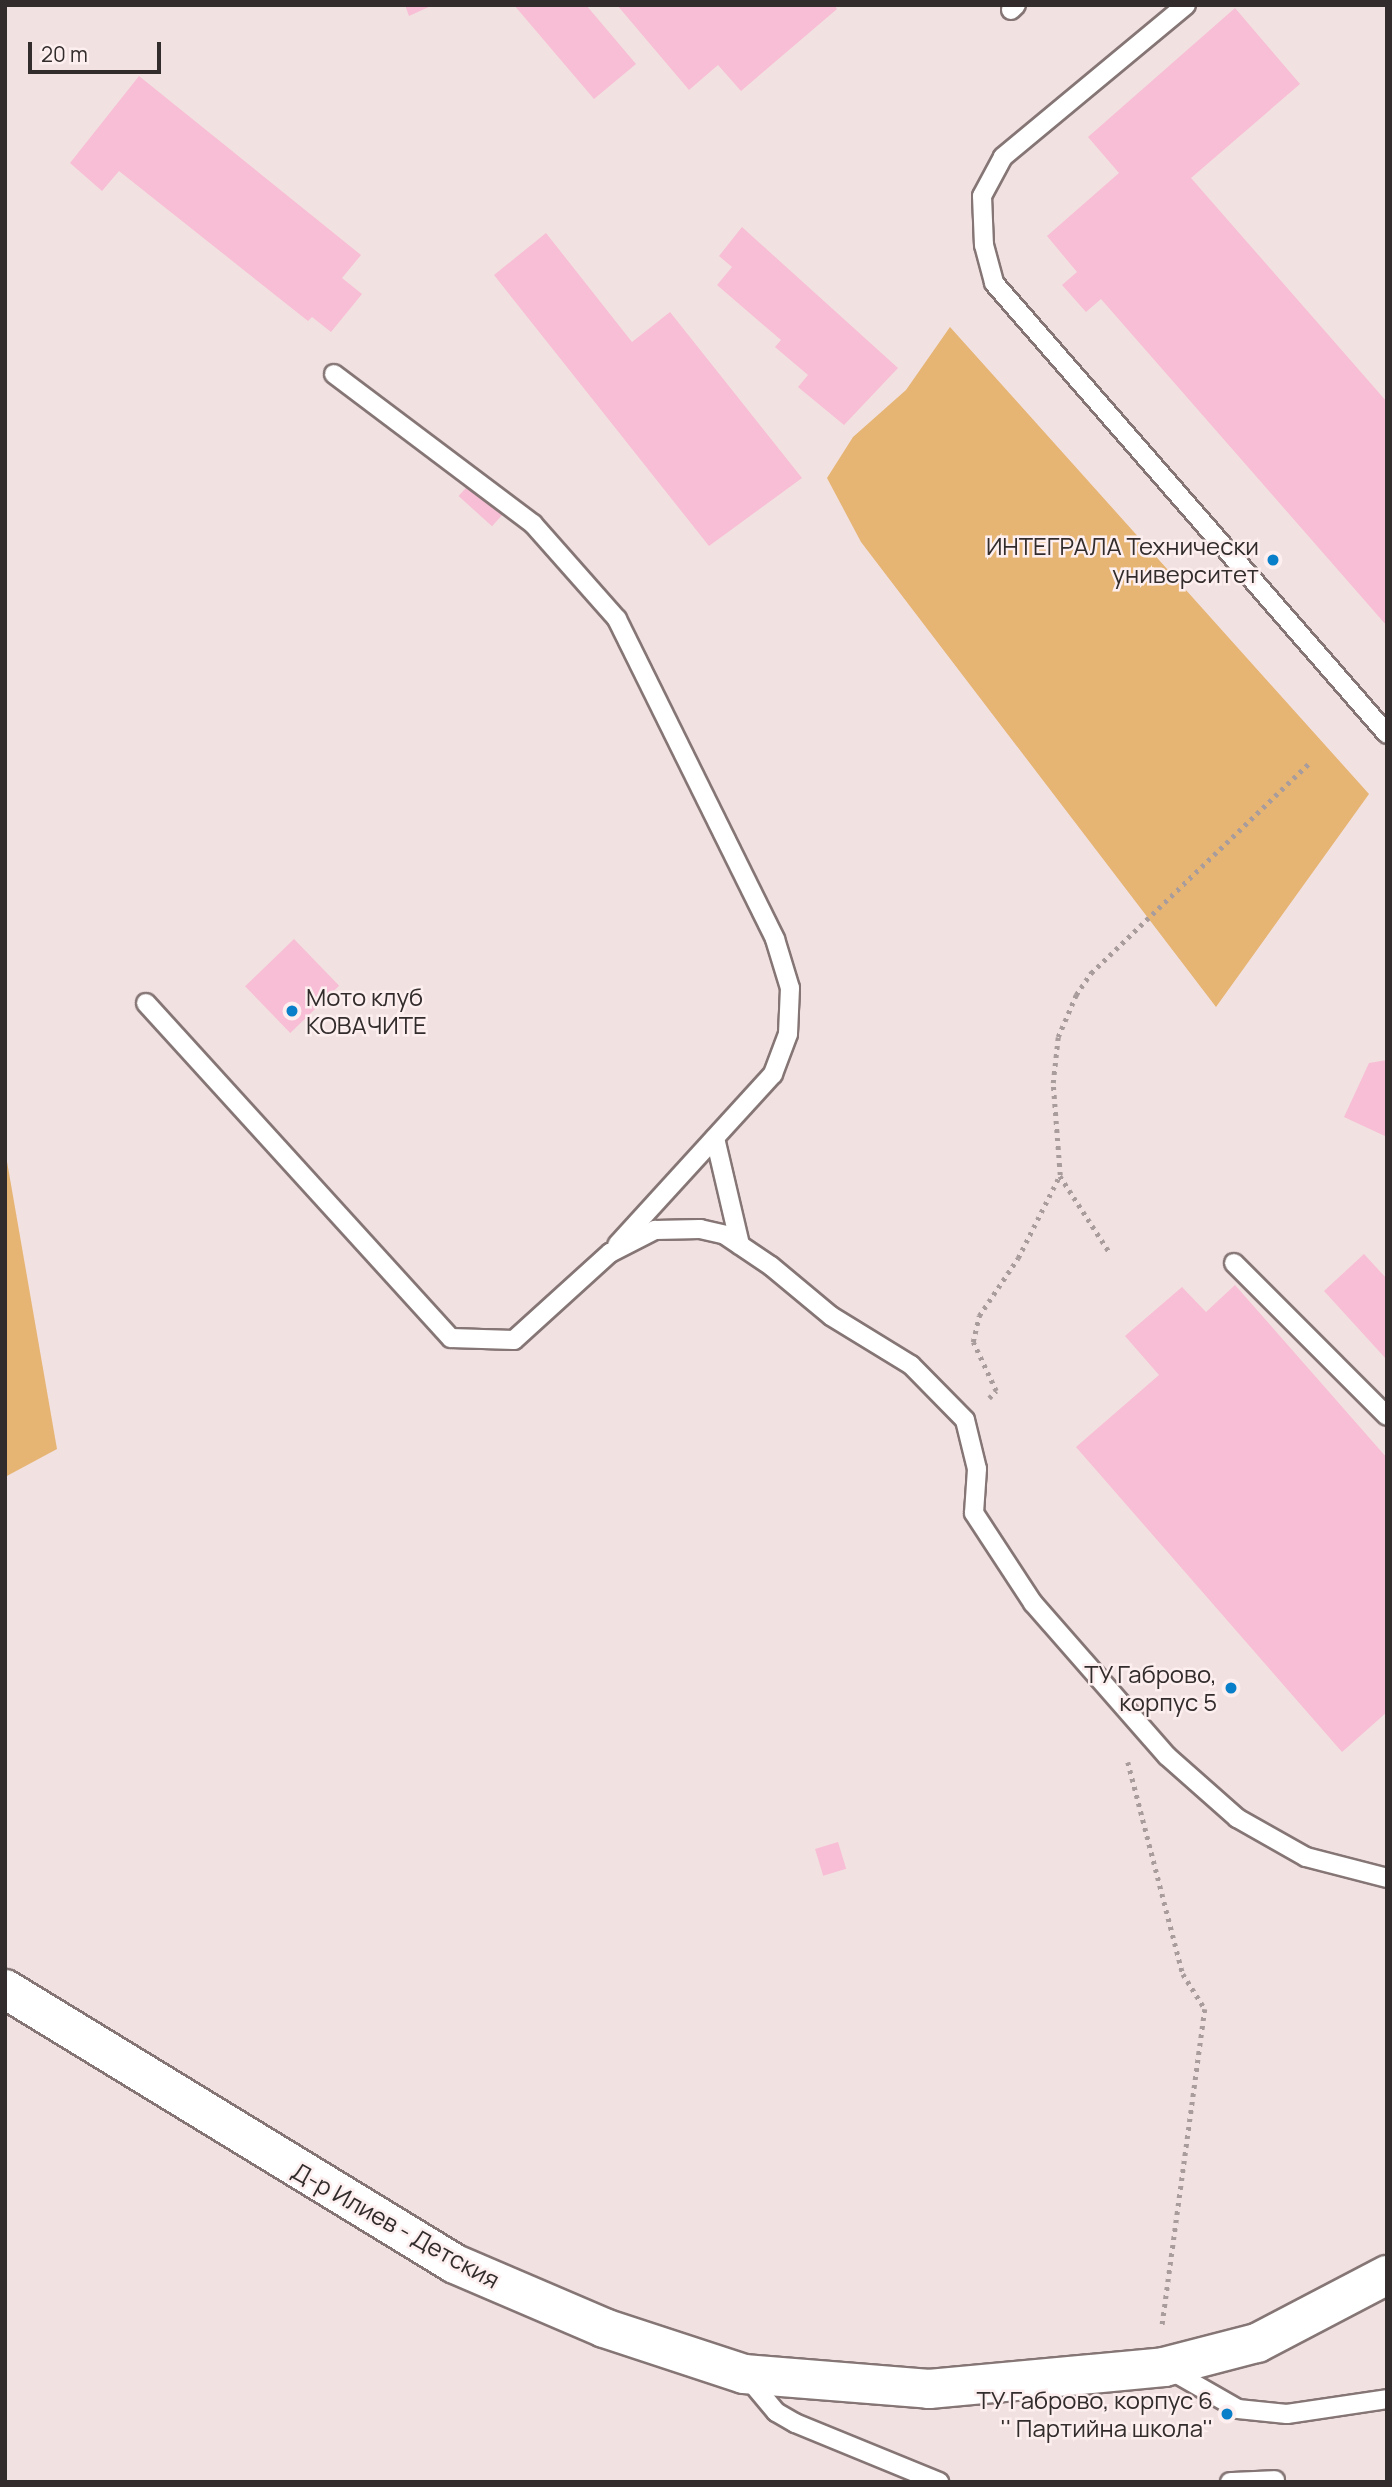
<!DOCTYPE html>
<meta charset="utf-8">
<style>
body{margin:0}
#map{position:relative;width:1392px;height:2487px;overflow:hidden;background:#f2e1e1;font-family:Manrope,sans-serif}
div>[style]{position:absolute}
.green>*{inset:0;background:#e6b473}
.building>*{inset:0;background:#f7bed5;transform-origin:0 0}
.path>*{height:4.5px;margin-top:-2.25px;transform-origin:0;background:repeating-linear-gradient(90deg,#a99c9c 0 3.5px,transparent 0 8.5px)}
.roads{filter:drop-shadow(2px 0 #857675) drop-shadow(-2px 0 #857675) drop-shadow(0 2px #857675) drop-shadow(0 -2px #857675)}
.lane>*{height:18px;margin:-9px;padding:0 9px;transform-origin:9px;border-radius:9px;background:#fff}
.secondary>*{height:38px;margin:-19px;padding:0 19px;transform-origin:19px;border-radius:19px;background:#fff}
.dots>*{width:19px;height:19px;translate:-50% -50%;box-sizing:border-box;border:4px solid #fdefef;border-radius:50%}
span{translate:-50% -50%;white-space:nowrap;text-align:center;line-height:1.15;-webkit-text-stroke:5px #fdefef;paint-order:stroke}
.poi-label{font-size:24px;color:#322c2c}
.right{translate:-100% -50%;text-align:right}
.left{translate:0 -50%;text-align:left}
.street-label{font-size:24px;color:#322c2c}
.frame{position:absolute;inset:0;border:7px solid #322c2c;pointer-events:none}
.scale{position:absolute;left:28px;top:42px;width:133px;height:32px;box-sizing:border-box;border:4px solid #322c2c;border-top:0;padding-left:9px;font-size:21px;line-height:24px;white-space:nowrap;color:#322c2c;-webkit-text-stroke:5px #fdefef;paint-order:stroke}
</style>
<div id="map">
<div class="green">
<i style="clip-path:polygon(950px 327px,1369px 794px,1216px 1007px,861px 542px,827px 478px,853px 437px,906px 390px)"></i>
<i style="clip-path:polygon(5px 1150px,57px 1449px,5px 1477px)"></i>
</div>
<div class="building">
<i style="clip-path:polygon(405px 5px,433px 5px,409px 16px)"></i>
<i style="clip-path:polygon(514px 5px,586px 5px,636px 64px,594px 99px)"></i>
<i style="clip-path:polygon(617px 5px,834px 5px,837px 9px,741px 91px,718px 65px,689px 90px)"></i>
<i style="clip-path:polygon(1235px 8px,1300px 84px,1191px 178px,1387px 402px,1387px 626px,1101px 299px,1086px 312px,1062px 285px,1077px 272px,1047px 236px,1119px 173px,1088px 137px)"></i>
<i style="clip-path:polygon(139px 76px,361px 255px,342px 278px,362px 294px,331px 332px,312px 317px,308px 321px,119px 171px,102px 191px,70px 163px)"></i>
<i style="clip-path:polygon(742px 227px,898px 368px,844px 425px,798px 387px,808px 375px,775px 347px,781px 340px,717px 285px,732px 267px,719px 256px)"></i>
<i style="clip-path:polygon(546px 233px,632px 342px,670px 312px,802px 478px,709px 546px,494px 275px)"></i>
<i style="left:474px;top:479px;width:45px;height:23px;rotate:42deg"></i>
<i style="left:294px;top:939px;width:65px;height:68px;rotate:46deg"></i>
<i style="clip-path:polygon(1387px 1060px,1387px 1137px,1344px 1117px,1369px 1063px)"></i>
<i style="clip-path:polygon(1364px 1254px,1387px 1279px,1387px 1360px,1324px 1291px)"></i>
<i style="clip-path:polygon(1235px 1285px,1387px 1458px,1387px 1712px,1342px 1752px,1076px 1447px,1159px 1375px,1125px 1336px,1182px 1287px,1206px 1312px)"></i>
<i style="left:838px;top:1842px;width:28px;height:24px;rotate:73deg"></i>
</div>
<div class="path">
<i style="left:1060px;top:1176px;width:92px;rotate:57deg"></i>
<i style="left:989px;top:1398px;width:10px;rotate:-45deg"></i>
<i style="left:996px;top:1391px;width:54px;rotate:-115.1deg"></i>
<i style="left:973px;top:1342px;width:27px;rotate:-77deg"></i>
<i style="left:979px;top:1316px;width:70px;rotate:-56.1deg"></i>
<i style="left:1018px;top:1258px;width:93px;rotate:-63.2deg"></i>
<i style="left:1060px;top:1175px;width:92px;rotate:-94.4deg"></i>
<i style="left:1053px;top:1083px;width:46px;rotate:-83.8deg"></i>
<i style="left:1058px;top:1037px;width:46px;rotate:-66.8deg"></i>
<i style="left:1076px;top:995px;width:27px;rotate:-56deg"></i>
<i style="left:1091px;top:973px;width:303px;rotate:-43.9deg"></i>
<i style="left:1128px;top:1762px;width:219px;rotate:75.5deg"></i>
<i style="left:1183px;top:1974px;width:41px;rotate:57.8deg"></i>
<i style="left:1205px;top:2009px;width:319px;rotate:97.7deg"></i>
</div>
<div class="roads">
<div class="lane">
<i style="left:1186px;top:5px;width:238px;rotate:140.3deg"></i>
<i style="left:1003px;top:157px;width:44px;rotate:118.3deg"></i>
<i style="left:982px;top:196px;width:49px;rotate:87.7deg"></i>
<i style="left:984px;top:245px;width:39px;rotate:75deg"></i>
<i style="left:994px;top:283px;width:598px;rotate:48.93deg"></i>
<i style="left:1011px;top:10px;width:7px;rotate:-45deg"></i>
<i style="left:334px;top:374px;width:249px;rotate:37deg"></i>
<i style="left:533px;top:524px;width:127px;rotate:48.5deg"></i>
<i style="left:617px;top:619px;width:357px;rotate:63.7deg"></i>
<i style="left:775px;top:939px;width:51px;rotate:73deg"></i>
<i style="left:790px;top:988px;width:46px;rotate:92.5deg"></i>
<i style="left:788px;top:1034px;width:43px;rotate:110.6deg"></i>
<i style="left:773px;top:1074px;width:231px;rotate:132.4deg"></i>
<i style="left:146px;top:1003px;width:453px;rotate:47.7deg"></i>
<i style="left:451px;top:1338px;width:63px;rotate:1.8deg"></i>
<i style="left:514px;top:1340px;width:130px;rotate:-42.2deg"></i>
<i style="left:610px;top:1253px;width:51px;rotate:-27.1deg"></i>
<i style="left:655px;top:1230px;width:45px;rotate:-1.3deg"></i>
<i style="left:700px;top:1229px;width:26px;rotate:13deg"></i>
<i style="left:725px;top:1235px;width:55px;rotate:34deg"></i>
<i style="left:771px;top:1266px;width:78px;rotate:39.8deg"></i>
<i style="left:831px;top:1316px;width:94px;rotate:31.5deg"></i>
<i style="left:911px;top:1365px;width:77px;rotate:45.5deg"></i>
<i style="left:965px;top:1420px;width:50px;rotate:76.2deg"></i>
<i style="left:977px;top:1469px;width:44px;rotate:93.9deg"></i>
<i style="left:974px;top:1513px;width:108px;rotate:56.8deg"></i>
<i style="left:1033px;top:1603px;width:203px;rotate:48.8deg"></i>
<i style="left:1167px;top:1756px;width:94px;rotate:41.5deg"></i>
<i style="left:1237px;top:1818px;width:79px;rotate:29.5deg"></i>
<i style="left:1306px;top:1857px;width:84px;rotate:14.5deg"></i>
<i style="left:715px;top:1138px;width:110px;rotate:76.8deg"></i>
<i style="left:1234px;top:1263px;width:216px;rotate:45deg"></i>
<i style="left:1170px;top:2370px;width:78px;rotate:29.8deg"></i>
<i style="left:1238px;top:2409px;width:49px;rotate:5.8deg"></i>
<i style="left:1287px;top:2414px;width:101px;rotate:-8.5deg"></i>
<i style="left:746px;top:2376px;width:47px;rotate:50.2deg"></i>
<i style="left:776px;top:2412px;width:22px;rotate:30deg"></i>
<i style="left:795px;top:2423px;width:156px;rotate:22.3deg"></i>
<i style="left:1230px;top:2482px;width:45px;rotate:-2.5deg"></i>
</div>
<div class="secondary">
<i style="left:5px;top:1989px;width:527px;rotate:31.43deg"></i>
<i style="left:455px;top:2264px;width:162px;rotate:23.2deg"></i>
<i style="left:604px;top:2328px;width:147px;rotate:18.2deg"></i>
<i style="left:744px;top:2374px;width:186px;rotate:4.6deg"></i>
<i style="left:929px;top:2389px;width:236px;rotate:-5.3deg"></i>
<i style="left:1164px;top:2367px;width:96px;rotate:-14.5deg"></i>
<i style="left:1257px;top:2343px;width:147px;rotate:-27.6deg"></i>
</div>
</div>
<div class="dots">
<i style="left:1273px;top:560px;background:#087fc8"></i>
<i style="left:292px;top:1011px;background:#087fc8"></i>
<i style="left:1231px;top:1688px;background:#087fc8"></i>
<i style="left:1227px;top:2414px;background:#087fc8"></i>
</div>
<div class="poi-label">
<span class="right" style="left:1259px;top:560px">ИНТЕГРАЛА Технически<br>университет</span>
<span class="left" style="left:306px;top:1011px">Мото клуб<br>КОВАЧИТЕ</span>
<span class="right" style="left:1217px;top:1688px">ТУ Габрово,<br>корпус 5</span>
<span class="right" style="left:1213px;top:2414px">ТУ Габрово, корпус 6<br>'' Партийна школа''</span>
</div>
<div class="street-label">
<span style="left:396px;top:2225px;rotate:29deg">Д-р Илиев - Детския</span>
</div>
<div class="frame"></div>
<div class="scale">20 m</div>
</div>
